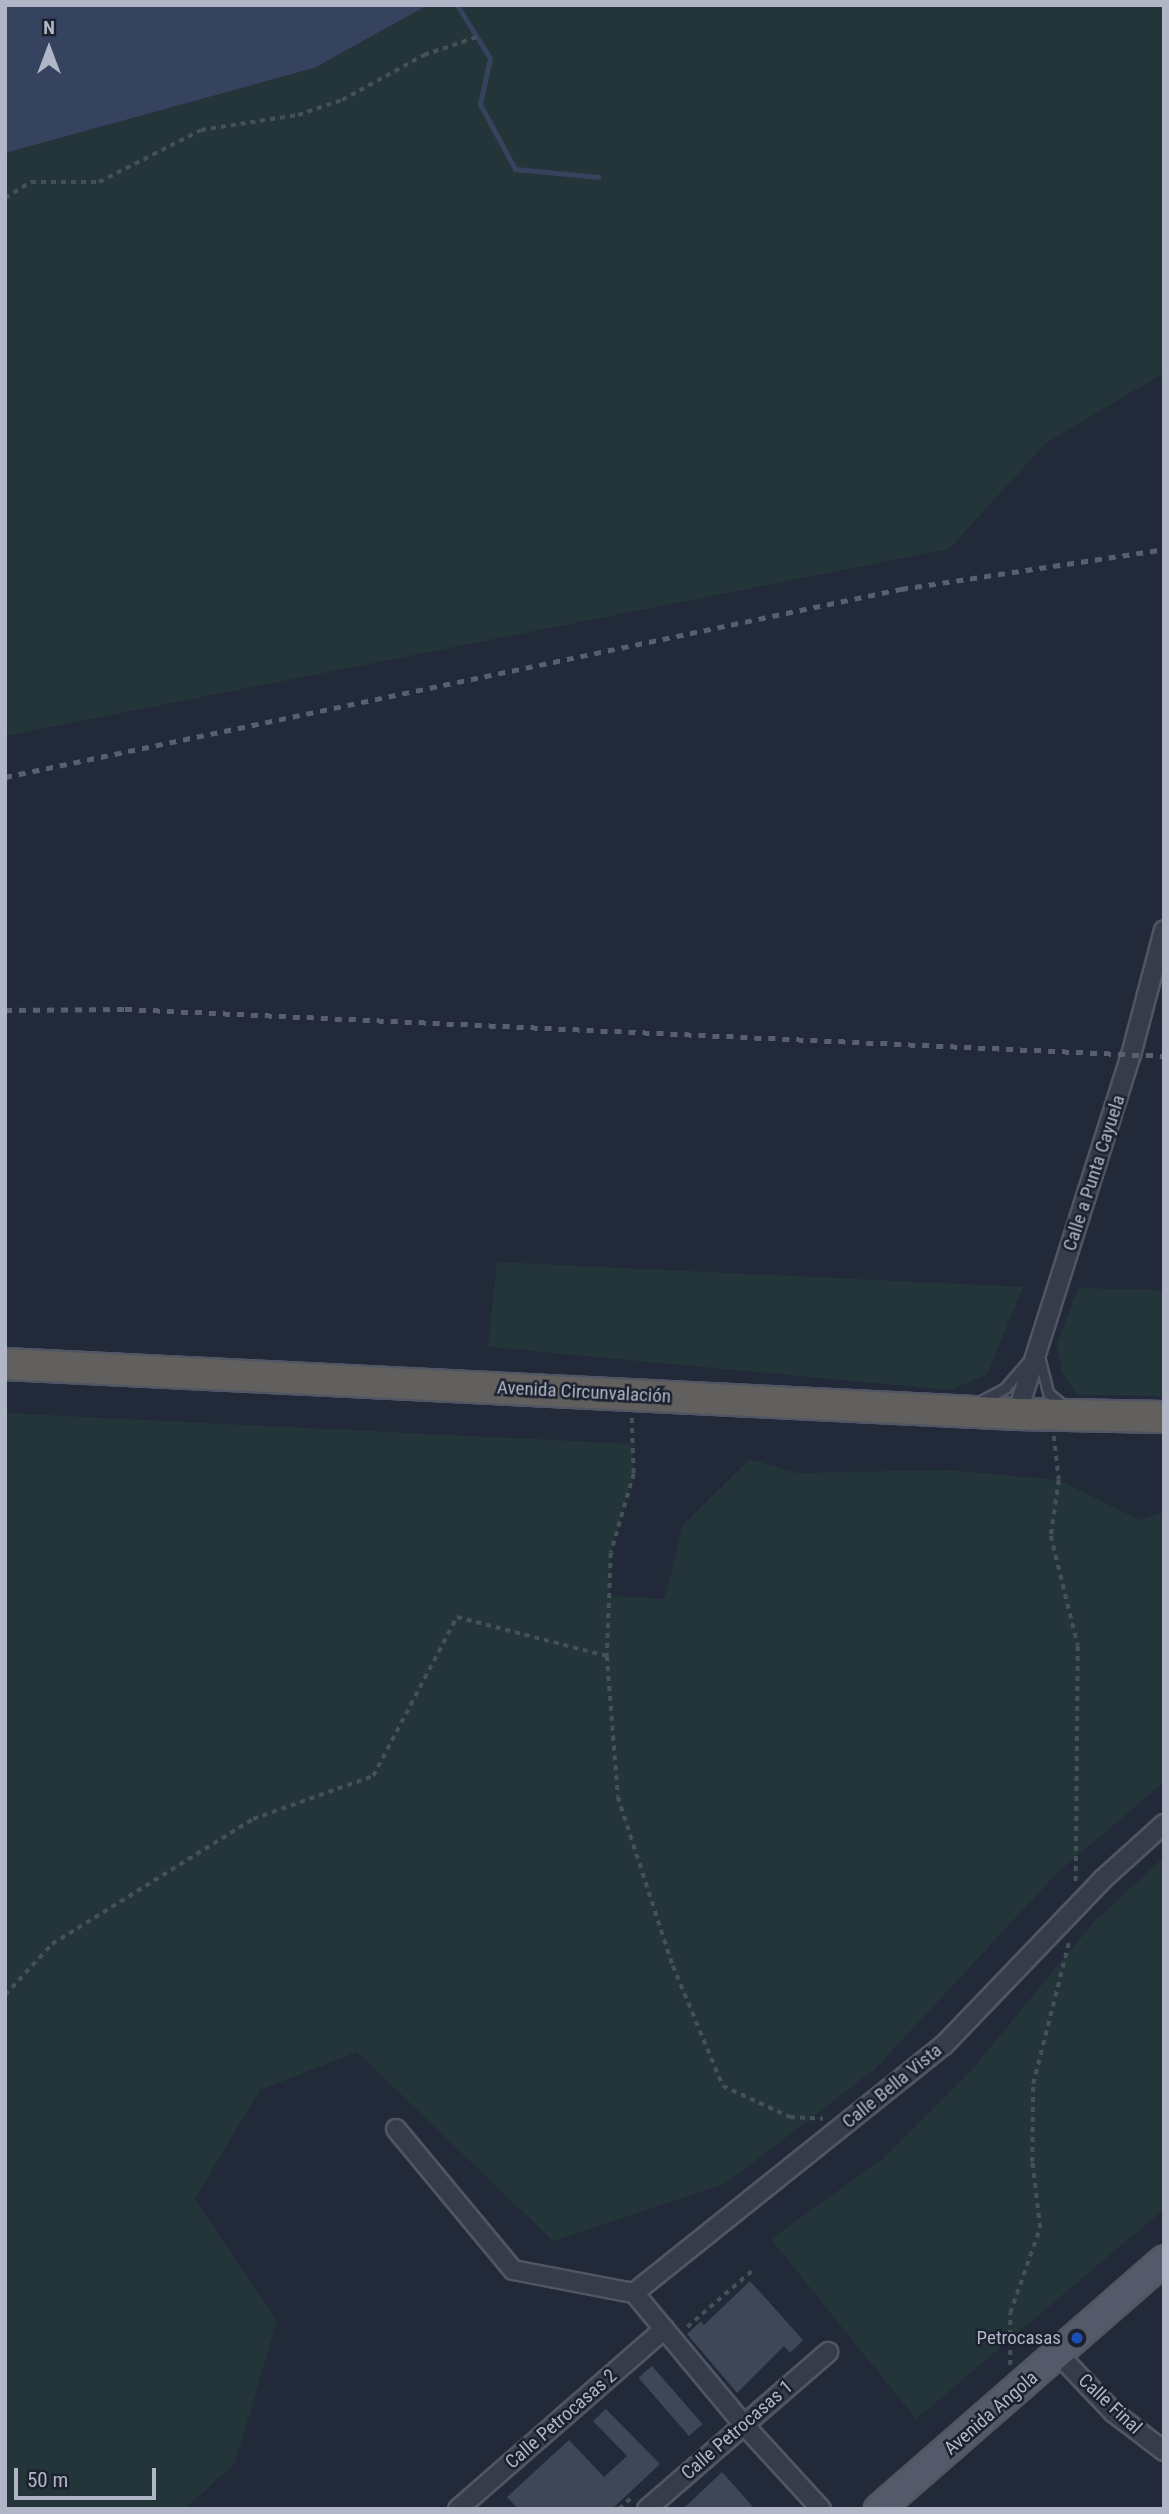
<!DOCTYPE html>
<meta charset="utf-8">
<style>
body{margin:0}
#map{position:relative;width:1169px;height:2514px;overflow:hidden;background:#222938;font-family:"Roboto Condensed",sans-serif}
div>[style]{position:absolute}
.green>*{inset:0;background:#243539}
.water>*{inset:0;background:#36435f}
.stream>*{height:5px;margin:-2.5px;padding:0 2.5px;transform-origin:2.5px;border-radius:2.5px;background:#36435f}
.building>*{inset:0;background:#3e4758;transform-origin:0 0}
.path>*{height:3.5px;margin-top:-1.75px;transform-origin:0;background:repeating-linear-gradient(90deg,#425257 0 5px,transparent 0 10px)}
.roads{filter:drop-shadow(2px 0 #505664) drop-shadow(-2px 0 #505664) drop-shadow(0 2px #505664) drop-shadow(0 -2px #505664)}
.service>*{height:9px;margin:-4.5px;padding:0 4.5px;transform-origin:4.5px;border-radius:4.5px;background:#363c49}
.minor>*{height:18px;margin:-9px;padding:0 9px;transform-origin:9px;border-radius:9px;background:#363c49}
.primary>*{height:28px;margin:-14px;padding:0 14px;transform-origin:14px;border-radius:14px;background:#545a69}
.trunk>*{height:30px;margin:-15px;padding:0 15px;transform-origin:15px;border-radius:15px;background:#62605e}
.rail>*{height:5px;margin-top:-2.5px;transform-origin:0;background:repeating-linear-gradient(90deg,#585f70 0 7px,transparent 0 14px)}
.dots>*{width:19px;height:19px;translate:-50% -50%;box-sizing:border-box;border:4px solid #1b212e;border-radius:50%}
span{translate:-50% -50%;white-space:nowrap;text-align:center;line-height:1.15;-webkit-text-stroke:5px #1b212e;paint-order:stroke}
.street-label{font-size:19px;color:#b0b6c5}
.poi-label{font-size:19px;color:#b0b6c5}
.right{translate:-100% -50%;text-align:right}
.frame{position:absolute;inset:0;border:7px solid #b0b6c5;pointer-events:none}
.north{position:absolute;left:14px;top:14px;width:70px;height:70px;-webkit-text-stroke:5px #1b212e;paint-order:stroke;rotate:0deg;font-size:19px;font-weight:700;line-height:28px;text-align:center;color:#b0b6c5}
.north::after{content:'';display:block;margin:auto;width:24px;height:32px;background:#b0b6c5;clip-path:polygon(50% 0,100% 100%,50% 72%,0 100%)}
.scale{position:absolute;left:14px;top:2468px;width:142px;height:32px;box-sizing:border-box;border:4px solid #b0b6c5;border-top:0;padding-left:9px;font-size:21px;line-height:24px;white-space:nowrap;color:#b0b6c5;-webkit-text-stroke:5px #1b212e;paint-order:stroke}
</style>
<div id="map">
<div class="green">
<i style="clip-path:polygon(428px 5px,1164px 5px,1164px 373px,1046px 443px,949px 549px,5px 736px,5px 153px,314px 68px)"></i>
<i style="clip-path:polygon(497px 1262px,1023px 1287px,987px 1375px,949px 1390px,488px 1347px)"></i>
<i style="clip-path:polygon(1078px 1288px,1164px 1290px,1164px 1396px,1078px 1395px,1062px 1373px,1057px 1344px)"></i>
<i style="clip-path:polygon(5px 1413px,633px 1444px,634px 1474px,611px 1553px,610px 1596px,665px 1599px,683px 1525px,750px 1459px,797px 1473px,948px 1470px,1059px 1480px,1140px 1520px,1164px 1512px,1164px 1782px,1058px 1872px,875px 2069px,726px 2183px,553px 2241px,357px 2052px,260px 2090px,195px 2199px,277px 2321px,235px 2463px,185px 2509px,5px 2509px)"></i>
<i style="clip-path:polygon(1164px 1857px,1164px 2209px,916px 2419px,771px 2239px,882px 2159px,973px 2068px,1094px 1922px)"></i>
</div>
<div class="water">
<i style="clip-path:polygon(5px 5px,428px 5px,314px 68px,5px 153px)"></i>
</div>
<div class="stream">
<i style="left:457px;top:5px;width:62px;rotate:58.1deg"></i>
<i style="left:490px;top:58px;width:47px;rotate:102.3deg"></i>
<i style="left:480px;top:104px;width:74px;rotate:61.7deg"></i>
<i style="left:515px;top:169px;width:84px;rotate:5.4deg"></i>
</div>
<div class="building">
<i style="clip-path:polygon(750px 2281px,803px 2340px,790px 2353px,784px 2346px,737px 2393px,687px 2334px,701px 2321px,704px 2325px)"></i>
<i style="left:652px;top:2366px;width:77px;height:18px;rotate:49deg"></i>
<i style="clip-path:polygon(606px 2409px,660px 2464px,612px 2509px,518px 2509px,507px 2497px,569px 2440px,604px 2477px,627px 2456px,593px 2421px)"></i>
<i style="clip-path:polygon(722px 2472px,755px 2509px,683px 2509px)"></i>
</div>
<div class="path">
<i style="left:5px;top:198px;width:31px;rotate:-32deg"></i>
<i style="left:31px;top:182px;width:68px"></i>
<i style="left:99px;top:182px;width:114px;rotate:-27deg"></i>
<i style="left:201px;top:130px;width:98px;rotate:-8.8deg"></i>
<i style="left:298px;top:115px;width:46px;rotate:-18.8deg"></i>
<i style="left:342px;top:100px;width:94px;rotate:-28.8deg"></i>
<i style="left:424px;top:55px;width:56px;rotate:-18.8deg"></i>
<i style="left:632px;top:1418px;width:56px;rotate:88deg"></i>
<i style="left:634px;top:1474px;width:82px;rotate:106.2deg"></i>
<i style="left:611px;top:1553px;width:103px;rotate:92.2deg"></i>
<i style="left:607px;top:1656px;width:141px;rotate:85.5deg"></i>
<i style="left:618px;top:1797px;width:178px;rotate:72deg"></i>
<i style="left:673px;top:1966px;width:130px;rotate:67.4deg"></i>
<i style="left:723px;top:2086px;width:74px;rotate:24.8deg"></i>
<i style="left:790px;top:2117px;width:33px;rotate:3deg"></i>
<i style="left:1054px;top:1436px;width:44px;rotate:83.5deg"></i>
<i style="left:1059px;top:1480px;width:57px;rotate:98.1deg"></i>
<i style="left:1051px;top:1536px;width:113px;rotate:76.2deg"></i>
<i style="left:1078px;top:1646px;width:237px;rotate:90.5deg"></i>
<i style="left:5px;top:1995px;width:69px;rotate:-47.3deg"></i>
<i style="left:52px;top:1944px;width:237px;rotate:-31.9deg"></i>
<i style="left:253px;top:1819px;width:127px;rotate:-19.7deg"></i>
<i style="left:373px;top:1776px;width:180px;rotate:-62.2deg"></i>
<i style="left:457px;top:1617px;width:155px;rotate:14.6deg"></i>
<i style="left:687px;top:2327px;width:89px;rotate:-40.9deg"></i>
<i style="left:1010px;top:2365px;width:52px;rotate:-90deg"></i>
<i style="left:1010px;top:2313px;width:90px;rotate:-70.6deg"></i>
<i style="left:1040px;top:2228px;width:66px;rotate:-96.9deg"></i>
<i style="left:1032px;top:2162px;width:78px;rotate:-89.3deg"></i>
<i style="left:1033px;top:2084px;width:146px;rotate:-75.8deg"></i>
<i style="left:619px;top:2509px;width:19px;rotate:-43deg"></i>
</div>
<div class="roads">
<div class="service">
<i style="left:1039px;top:1356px;width:38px;rotate:76deg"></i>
<i style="left:1048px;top:1393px;width:21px;rotate:39deg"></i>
<i style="left:979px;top:1402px;width:30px;rotate:-28deg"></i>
<i style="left:1005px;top:1388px;width:37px;rotate:-49deg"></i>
</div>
<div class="minor">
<i style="left:1017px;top:1414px;width:377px;rotate:-72.4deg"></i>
<i style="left:1131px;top:1055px;width:129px;rotate:-75.2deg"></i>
<i style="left:396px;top:2129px;width:183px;rotate:50.3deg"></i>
<i style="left:513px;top:2270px;width:123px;rotate:10.8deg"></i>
<i style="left:1059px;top:2355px;width:79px;rotate:46.5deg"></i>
<i style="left:1113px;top:2412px;width:64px;rotate:37.4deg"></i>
<i style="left:458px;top:2509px;width:274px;rotate:-41.1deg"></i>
<i style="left:647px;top:2509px;width:240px;rotate:-40.9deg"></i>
<i style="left:821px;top:2509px;width:114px;rotate:-132.5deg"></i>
<i style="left:744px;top:2425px;width:172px;rotate:-129.8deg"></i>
<i style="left:634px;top:2293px;width:397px;rotate:-38.7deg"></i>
<i style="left:944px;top:2045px;width:228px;rotate:-46.2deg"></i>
<i style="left:1102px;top:1880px;width:84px;rotate:-42.1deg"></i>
</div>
<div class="primary">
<i style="left:879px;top:2509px;width:378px;rotate:-41.1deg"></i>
</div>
<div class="trunk">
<i style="left:5px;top:1364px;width:1013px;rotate:2.83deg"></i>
<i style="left:1017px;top:1414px;width:147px;rotate:1.2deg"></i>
</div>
</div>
<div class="rail">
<i style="left:5px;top:777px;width:916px;rotate:-11.85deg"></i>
<i style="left:901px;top:589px;width:266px;rotate:-8.6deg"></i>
<i style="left:5px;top:1010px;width:120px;rotate:-0.5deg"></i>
<i style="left:125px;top:1009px;width:1040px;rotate:2.59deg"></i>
</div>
<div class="dots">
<i style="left:1077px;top:2338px;background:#1a4fb4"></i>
</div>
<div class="street-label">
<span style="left:1094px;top:1173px;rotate:-72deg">Calle a Punta Cayuela</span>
<span style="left:584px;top:1392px;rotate:3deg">Avenida Circunvalación</span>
<span style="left:892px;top:2086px;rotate:-39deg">Calle Bella Vista</span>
<span style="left:1110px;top:2404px;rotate:43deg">Calle Final</span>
<span style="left:991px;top:2413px;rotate:-41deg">Avenida Angola</span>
<span style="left:561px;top:2419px;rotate:-41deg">Calle Petrocasas 2</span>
<span style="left:737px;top:2430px;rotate:-41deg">Calle Petrocasas 1</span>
</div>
<div class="poi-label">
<span class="right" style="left:1061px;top:2338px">Petrocasas</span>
</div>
<div class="frame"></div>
<div class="north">N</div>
<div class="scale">50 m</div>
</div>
